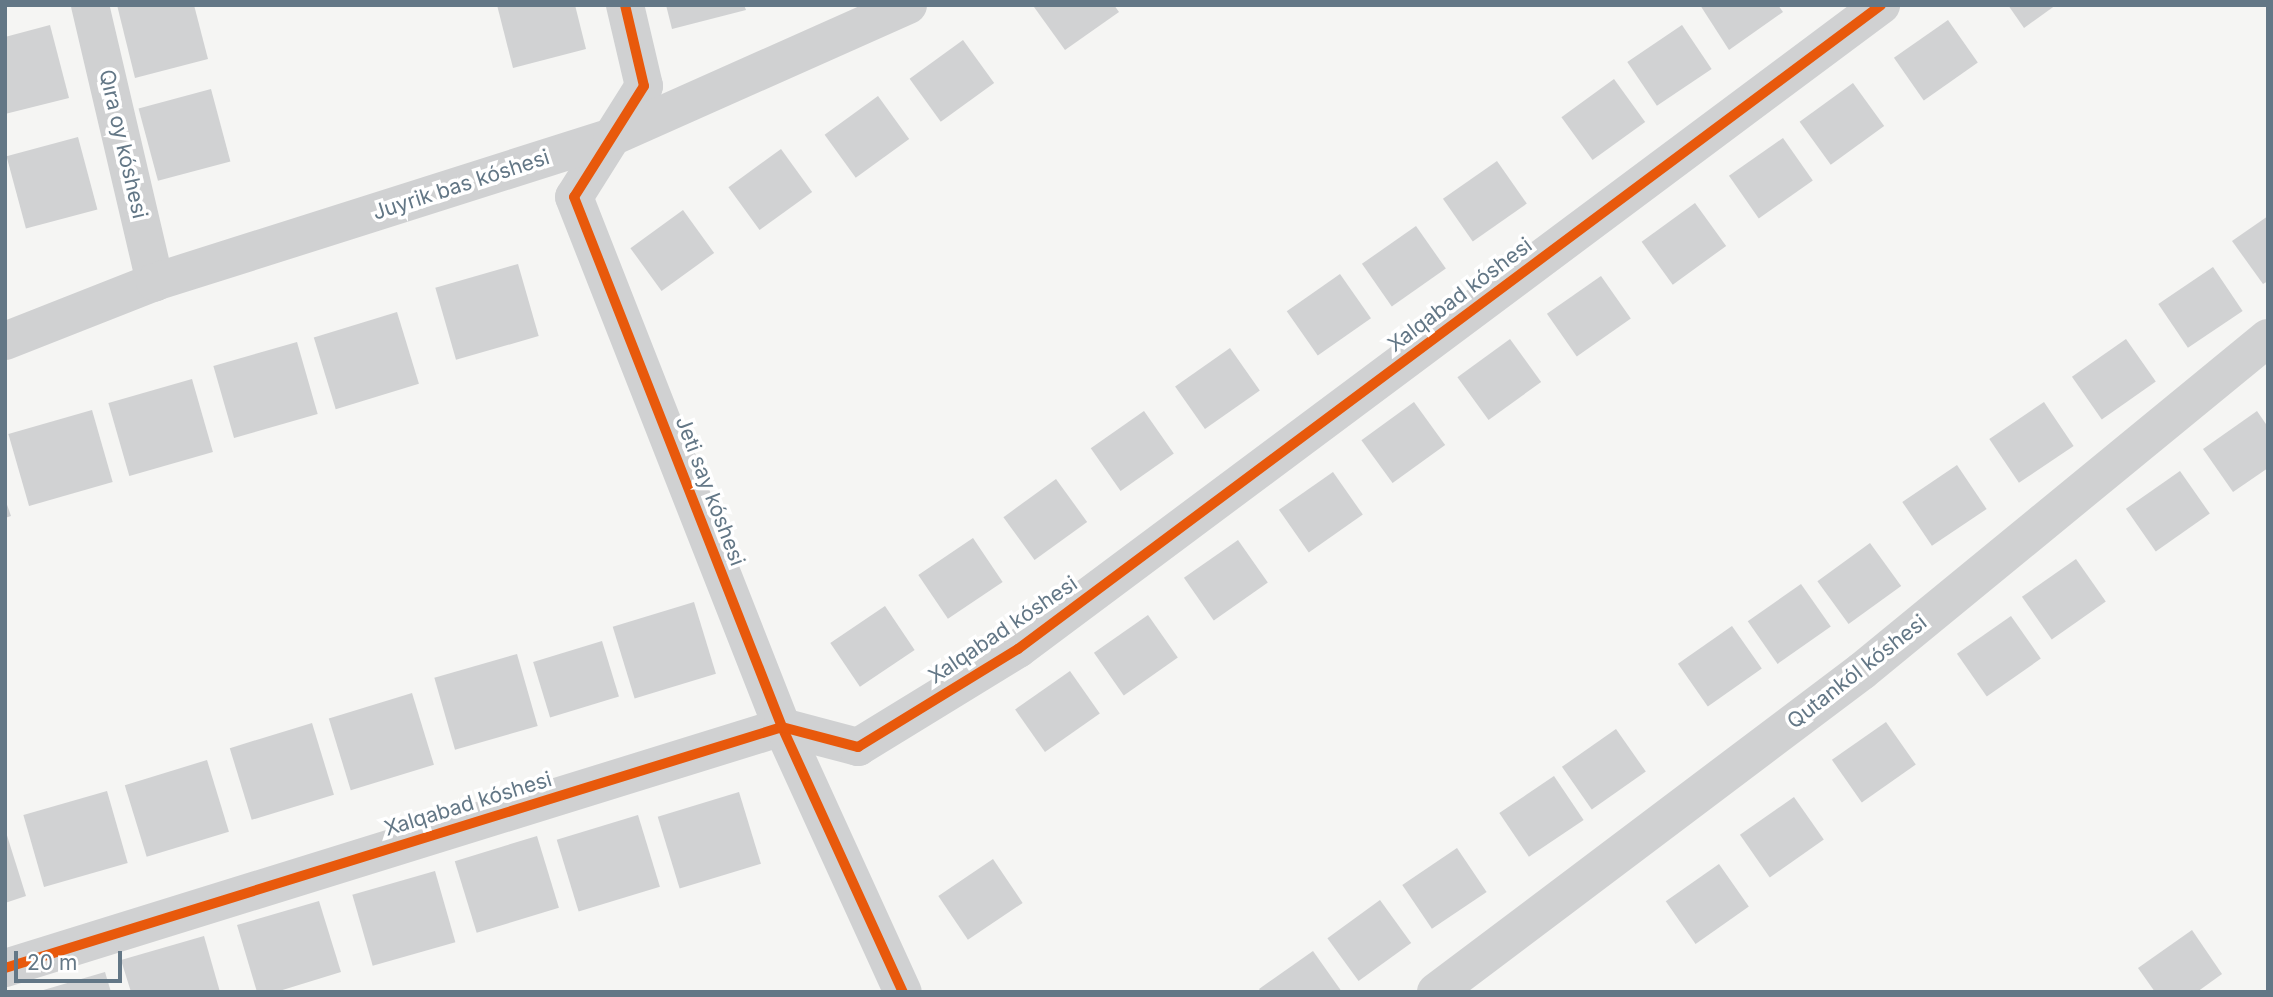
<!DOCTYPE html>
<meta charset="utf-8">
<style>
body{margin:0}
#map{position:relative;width:2273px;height:997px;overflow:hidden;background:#f5f5f3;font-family:Inter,sans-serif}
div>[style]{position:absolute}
.building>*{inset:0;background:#d1d2d3;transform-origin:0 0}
.minor>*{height:38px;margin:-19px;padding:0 19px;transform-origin:19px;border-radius:19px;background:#d0d1d2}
.cycleway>*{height:10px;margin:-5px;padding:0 5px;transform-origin:5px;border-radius:5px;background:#e8590c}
span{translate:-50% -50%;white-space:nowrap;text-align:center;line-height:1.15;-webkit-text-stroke:7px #fff;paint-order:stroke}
.street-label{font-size:21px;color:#637786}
.frame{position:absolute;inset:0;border:7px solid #637786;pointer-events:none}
.scale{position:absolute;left:14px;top:951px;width:108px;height:32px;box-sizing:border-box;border:4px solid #637786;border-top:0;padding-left:9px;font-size:21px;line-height:24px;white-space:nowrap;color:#637786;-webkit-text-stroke:5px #fff;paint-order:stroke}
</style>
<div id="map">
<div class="building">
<i style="clip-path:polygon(117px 5px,194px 5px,208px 59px,135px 78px)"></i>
<i style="clip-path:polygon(497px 5px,575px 5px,586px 49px,513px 68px)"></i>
<i style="clip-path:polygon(666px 5px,744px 5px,746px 10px,672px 29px)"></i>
<i style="clip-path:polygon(1114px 5px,1119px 12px,1065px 50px,1034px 7px)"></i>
<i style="clip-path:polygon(1700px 5px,1778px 5px,1783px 12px,1729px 50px)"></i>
<i style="clip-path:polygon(2008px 5px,2056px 5px,2024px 28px)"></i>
<i style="left:1948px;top:20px;width:52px;height:66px;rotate:55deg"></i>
<i style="clip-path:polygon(50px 25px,69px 98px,5px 114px,5px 37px)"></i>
<i style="left:1682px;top:25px;width:53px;height:66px;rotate:56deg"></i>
<i style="left:963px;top:40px;width:53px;height:66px;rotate:54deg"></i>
<i style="left:1614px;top:79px;width:53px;height:65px;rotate:54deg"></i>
<i style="left:1853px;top:83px;width:53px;height:66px;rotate:54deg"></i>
<i style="left:211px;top:89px;width:75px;height:75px;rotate:75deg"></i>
<i style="left:878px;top:96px;width:53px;height:66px;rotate:54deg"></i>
<i style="left:78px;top:137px;width:75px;height:74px;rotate:75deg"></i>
<i style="left:1783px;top:138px;width:52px;height:66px;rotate:55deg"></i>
<i style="left:781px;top:149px;width:53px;height:65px;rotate:54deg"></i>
<i style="left:1497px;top:161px;width:52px;height:66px;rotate:55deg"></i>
<i style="left:1695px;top:203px;width:53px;height:66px;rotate:54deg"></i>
<i style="left:683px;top:210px;width:53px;height:65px;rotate:54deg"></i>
<i style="clip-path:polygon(2268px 216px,2268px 281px,2263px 284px,2232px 241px)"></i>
<i style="left:1416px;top:226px;width:52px;height:66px;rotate:55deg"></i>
<i style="left:518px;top:264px;width:75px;height:86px;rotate:74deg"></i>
<i style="left:2213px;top:267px;width:53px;height:66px;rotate:56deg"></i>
<i style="left:1340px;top:274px;width:54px;height:65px;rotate:55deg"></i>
<i style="left:1601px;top:276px;width:52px;height:66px;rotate:55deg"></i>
<i style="left:397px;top:312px;width:75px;height:87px;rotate:73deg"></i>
<i style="left:1510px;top:339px;width:53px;height:65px;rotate:54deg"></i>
<i style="left:2126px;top:339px;width:52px;height:66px;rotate:55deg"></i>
<i style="left:297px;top:342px;width:75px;height:87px;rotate:74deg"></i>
<i style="left:1230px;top:348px;width:52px;height:67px;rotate:55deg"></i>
<i style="left:192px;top:379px;width:76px;height:87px;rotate:74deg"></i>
<i style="left:1414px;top:402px;width:53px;height:65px;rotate:54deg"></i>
<i style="left:2044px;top:402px;width:53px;height:66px;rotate:56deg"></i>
<i style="left:92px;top:410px;width:75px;height:87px;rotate:74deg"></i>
<i style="left:1144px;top:411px;width:52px;height:65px;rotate:55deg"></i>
<i style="clip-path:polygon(2257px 411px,2268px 427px,2268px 468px,2233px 492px,2203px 449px)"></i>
<i style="left:1957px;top:465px;width:53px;height:66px;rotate:56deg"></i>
<i style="left:2180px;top:471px;width:52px;height:66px;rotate:55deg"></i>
<i style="left:1333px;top:472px;width:52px;height:66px;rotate:55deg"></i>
<i style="left:1056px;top:479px;width:53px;height:65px;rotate:54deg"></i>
<i style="clip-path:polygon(5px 499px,11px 516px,5px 518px)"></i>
<i style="left:973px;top:538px;width:53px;height:66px;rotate:56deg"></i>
<i style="left:1238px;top:540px;width:52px;height:66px;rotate:55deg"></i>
<i style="left:1870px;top:543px;width:53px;height:65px;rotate:54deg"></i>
<i style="left:2076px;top:559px;width:52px;height:66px;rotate:55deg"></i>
<i style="left:1801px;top:584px;width:52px;height:65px;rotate:55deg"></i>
<i style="left:694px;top:602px;width:75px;height:85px;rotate:73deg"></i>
<i style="left:885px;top:606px;width:53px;height:66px;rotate:56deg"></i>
<i style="left:1148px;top:615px;width:52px;height:66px;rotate:55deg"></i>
<i style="left:2011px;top:616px;width:52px;height:66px;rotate:55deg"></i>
<i style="left:1732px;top:626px;width:52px;height:66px;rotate:55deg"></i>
<i style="left:602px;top:641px;width:58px;height:72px;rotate:73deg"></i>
<i style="left:517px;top:654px;width:75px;height:86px;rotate:74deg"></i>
<i style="left:1070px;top:671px;width:52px;height:67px;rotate:55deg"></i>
<i style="left:412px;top:693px;width:75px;height:87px;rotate:73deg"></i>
<i style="left:1886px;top:722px;width:52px;height:66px;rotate:55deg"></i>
<i style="left:312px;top:723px;width:75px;height:86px;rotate:73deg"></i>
<i style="left:1616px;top:729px;width:52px;height:66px;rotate:55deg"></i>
<i style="left:207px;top:760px;width:75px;height:86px;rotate:73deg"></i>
<i style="left:1554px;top:776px;width:53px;height:66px;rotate:56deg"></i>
<i style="left:107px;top:791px;width:75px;height:87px;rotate:74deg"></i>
<i style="left:739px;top:792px;width:75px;height:85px;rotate:73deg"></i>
<i style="left:1794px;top:797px;width:52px;height:66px;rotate:55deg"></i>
<i style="left:638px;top:815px;width:75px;height:85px;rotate:73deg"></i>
<i style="clip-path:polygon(5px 829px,26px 896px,5px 903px)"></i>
<i style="left:537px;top:836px;width:75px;height:86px;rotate:73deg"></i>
<i style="left:1457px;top:848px;width:53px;height:66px;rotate:56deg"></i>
<i style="left:993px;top:859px;width:53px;height:66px;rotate:56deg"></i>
<i style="left:1719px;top:864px;width:52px;height:65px;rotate:55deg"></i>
<i style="left:435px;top:871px;width:74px;height:86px;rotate:74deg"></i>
<i style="left:1380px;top:900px;width:53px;height:65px;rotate:54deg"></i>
<i style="clip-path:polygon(319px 901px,341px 972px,276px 992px,257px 992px,237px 925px)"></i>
<i style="clip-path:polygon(2192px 930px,2222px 974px,2197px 992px,2155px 992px,2138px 968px)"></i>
<i style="clip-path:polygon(204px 936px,220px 992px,131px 992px,121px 960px)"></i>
<i style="clip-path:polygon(1313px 951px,1342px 992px,1261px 992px,1259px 989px)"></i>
<i style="clip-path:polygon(105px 972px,111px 992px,40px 992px,40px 991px)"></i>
</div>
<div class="minor">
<i style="left:90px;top:5px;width:285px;rotate:76.8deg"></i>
<i style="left:625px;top:5px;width:83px;rotate:76.8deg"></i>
<i style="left:644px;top:86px;width:131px;rotate:122.2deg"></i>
<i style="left:574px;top:197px;width:569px;rotate:68.57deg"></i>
<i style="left:782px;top:727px;width:291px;rotate:65.5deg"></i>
<i style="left:5px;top:341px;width:161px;rotate:-21.5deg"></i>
<i style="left:155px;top:282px;width:479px;rotate:-17.6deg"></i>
<i style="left:612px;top:137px;width:324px;rotate:-24deg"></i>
<i style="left:5px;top:968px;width:814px;rotate:-17.23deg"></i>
<i style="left:782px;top:727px;width:79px;rotate:14.7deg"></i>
<i style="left:858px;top:747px;width:188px;rotate:-31.5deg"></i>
<i style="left:1018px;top:649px;width:1077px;rotate:-36.73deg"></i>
<i style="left:1436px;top:992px;width:533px;rotate:-37deg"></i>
<i style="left:1862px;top:671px;width:525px;rotate:-39.36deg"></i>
</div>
<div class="cycleway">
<i style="left:625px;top:5px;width:83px;rotate:76.8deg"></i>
<i style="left:644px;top:86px;width:131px;rotate:122.2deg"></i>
<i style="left:574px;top:197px;width:569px;rotate:68.57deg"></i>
<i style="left:782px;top:727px;width:291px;rotate:65.5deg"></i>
<i style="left:5px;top:968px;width:814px;rotate:-17.23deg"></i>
<i style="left:782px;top:727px;width:79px;rotate:14.7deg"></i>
<i style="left:858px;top:747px;width:188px;rotate:-31.5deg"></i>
<i style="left:1018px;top:649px;width:1077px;rotate:-36.73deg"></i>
</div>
<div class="street-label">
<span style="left:123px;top:144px;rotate:77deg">Qıra oy kóshesi</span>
<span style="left:461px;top:185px;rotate:-18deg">Juyrik bas kóshesi</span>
<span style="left:1460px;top:295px;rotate:-37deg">Xalqabad kóshesi</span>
<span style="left:710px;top:491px;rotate:69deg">Jeti say kóshesi</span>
<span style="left:1003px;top:630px;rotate:-34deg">Xalqabad kóshesi</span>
<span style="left:1857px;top:672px;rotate:-38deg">Qutankól kóshesi</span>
<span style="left:468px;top:804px;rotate:-17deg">Xalqabad kóshesi</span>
</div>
<div class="frame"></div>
<div class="scale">20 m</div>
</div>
